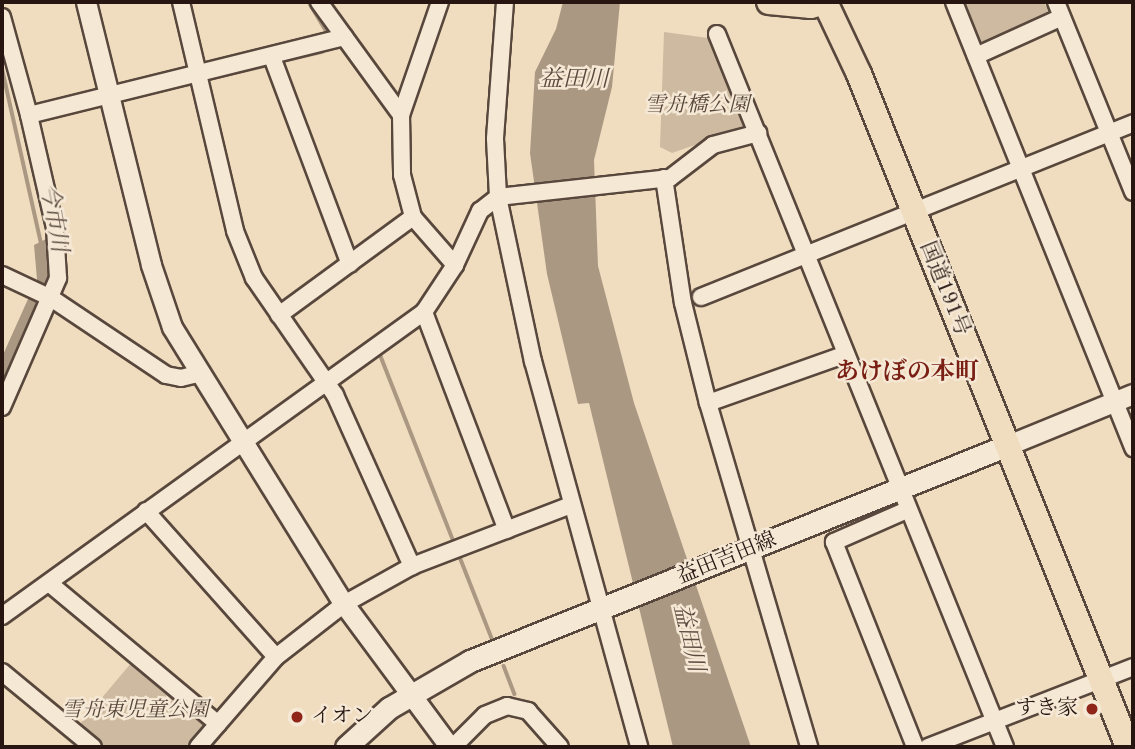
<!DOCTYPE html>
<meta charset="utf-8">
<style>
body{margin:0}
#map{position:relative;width:1135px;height:749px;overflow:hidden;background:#f0dcbe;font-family:"Old Standard TT","Noto Serif JP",serif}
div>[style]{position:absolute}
.green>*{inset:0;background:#cebaa0}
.water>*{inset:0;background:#ab9883}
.stream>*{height:3.5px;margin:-1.75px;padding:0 1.75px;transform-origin:1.75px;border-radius:1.75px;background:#ab9883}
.roads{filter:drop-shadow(2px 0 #58473c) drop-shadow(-2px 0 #58473c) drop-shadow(0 2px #58473c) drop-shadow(0 -2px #58473c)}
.minor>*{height:16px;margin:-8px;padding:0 8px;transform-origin:8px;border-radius:8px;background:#f5e8d5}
.tertiary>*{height:19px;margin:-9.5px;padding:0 9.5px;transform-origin:9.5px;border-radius:9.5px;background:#f5e8d5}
.secondary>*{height:21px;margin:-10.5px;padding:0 10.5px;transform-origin:10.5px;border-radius:10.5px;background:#f5e8d5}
.trunk>*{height:24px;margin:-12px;padding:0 12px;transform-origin:12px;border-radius:12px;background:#f0dcbe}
.dots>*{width:19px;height:19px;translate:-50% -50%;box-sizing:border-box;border:4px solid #f5e8d5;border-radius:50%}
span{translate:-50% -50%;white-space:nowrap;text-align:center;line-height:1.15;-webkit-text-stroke:5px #f5e8d5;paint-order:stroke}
.park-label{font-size:21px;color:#58473b;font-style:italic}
.street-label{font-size:21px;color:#261510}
.poi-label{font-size:21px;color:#261510}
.right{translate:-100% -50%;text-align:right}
.left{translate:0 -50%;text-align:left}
.water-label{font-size:23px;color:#5b493e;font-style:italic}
.quarter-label{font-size:24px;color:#7a1f14;font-weight:700}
.frame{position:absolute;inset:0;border:4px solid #261510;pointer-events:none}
</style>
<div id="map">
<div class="green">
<i style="clip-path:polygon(962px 2px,1044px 2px,1051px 18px,981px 43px)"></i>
<i style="clip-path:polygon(664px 32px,708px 38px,746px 127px,672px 153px,660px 147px)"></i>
<i style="clip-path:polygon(132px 662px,206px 724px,186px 747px,105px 747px,79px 725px)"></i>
</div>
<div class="water">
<i style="clip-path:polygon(563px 2px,620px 2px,612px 87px,594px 160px,598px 266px,634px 403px,751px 747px,673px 747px,589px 403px,578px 404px,547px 274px,530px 153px,535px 72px,556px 29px)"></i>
<i style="clip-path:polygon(46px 239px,49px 282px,2px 384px,2px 357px,37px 279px,34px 245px)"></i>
</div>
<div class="stream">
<i style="left:309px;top:2px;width:39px;rotate:59deg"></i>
<i style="left:279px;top:62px;width:44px;rotate:-13.1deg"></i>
<i style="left:2px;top:67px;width:183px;rotate:77.4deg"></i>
<i style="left:204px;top:80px;width:67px;rotate:-13deg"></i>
<i style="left:170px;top:88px;width:25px;rotate:-12deg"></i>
<i style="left:116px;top:102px;width:28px;rotate:-15deg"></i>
<i style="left:62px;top:115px;width:44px;rotate:-14.3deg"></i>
<i style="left:380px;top:354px;width:204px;rotate:68.5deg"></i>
<i style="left:458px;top:552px;width:96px;rotate:68.5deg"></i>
<i style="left:504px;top:666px;width:30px;rotate:69deg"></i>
</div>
<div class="roads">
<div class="minor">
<i style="left:181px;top:2px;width:235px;rotate:76.7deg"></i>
<i style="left:235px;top:231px;width:51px;rotate:68deg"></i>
<i style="left:254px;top:278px;width:142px;rotate:55.3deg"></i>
<i style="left:335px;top:395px;width:188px;rotate:65.8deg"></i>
<i style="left:319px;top:2px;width:140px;rotate:54deg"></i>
<i style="left:440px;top:2px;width:120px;rotate:109deg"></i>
<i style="left:401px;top:115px;width:60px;rotate:89deg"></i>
<i style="left:402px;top:175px;width:43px;rotate:75.3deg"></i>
<i style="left:413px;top:217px;width:64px;rotate:48.8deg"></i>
<i style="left:505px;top:2px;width:137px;rotate:94.2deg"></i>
<i style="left:495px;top:139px;width:58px;rotate:87deg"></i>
<i style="left:498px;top:197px;width:168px;rotate:78deg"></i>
<i style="left:533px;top:361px;width:400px;rotate:74.6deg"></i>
<i style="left:954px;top:2px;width:481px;rotate:68.1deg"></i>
<i style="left:1056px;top:2px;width:205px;rotate:67.9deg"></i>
<i style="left:2px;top:17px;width:102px;rotate:74.6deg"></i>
<i style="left:29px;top:115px;width:325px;rotate:-13.9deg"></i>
<i style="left:717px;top:34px;width:769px;rotate:68deg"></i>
<i style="left:976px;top:56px;width:94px;rotate:-24.4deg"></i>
<i style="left:272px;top:57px;width:221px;rotate:69.4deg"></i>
<i style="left:664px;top:178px;width:126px;rotate:81.4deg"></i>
<i style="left:683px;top:303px;width:103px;rotate:76deg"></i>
<i style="left:708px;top:403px;width:359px;rotate:73.6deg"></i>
<i style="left:2px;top:275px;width:54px;rotate:25.1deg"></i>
<i style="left:51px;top:298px;width:138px;rotate:33.8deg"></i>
<i style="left:166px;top:375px;width:15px;rotate:11deg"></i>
<i style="left:181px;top:378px;width:16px;rotate:-14deg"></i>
<i style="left:701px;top:297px;width:466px;rotate:-21.9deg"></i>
<i style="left:424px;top:312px;width:233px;rotate:69.2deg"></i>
<i style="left:279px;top:315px;width:166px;rotate:-36.2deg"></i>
<i style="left:708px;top:403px;width:146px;rotate:-19.5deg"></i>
<i style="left:2px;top:407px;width:141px;rotate:-66.5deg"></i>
<i style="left:58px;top:278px;width:50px;rotate:-93.4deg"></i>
<i style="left:55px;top:228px;width:116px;rotate:-103deg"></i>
<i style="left:907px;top:510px;width:80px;rotate:156.3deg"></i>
<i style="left:834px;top:542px;width:220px;rotate:68.4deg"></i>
<i style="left:146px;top:511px;width:195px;rotate:48.3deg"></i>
<i style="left:49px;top:583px;width:220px;rotate:39.8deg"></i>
<i style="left:2px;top:616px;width:520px;rotate:-35.77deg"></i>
<i style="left:424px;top:312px;width:56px;rotate:-56.6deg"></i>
<i style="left:455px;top:265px;width:60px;rotate:-65.2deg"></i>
<i style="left:480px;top:211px;width:23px;rotate:-38deg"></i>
<i style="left:498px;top:197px;width:173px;rotate:-6.3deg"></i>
<i style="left:670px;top:178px;width:54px;rotate:-37.5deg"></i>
<i style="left:713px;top:145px;width:47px;rotate:-14.9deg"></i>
<i style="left:2px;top:672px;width:118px;rotate:39.5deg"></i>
<i style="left:198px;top:747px;width:119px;rotate:-49.1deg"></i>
<i style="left:276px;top:657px;width:86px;rotate:-37.9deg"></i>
<i style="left:344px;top:604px;width:78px;rotate:-29.2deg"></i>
<i style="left:412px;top:566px;width:170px;rotate:-21deg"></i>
<i style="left:453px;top:747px;width:45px;rotate:-45deg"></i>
<i style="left:485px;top:715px;width:24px;rotate:-22deg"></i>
<i style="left:507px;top:706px;width:22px;rotate:13deg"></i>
<i style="left:528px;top:711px;width:48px;rotate:48.4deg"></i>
<i style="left:928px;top:747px;width:220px;rotate:-21.3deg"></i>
</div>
<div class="tertiary">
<i style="left:86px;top:2px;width:271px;rotate:76.1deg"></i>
<i style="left:151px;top:265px;width:65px;rotate:71.3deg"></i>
<i style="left:172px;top:327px;width:326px;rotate:58.2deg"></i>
<i style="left:344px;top:604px;width:178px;rotate:53.5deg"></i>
<i style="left:1008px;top:445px;width:135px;rotate:-22.2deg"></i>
</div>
<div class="secondary">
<i style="left:346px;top:747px;width:58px;rotate:-42.2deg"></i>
<i style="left:389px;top:708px;width:94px;rotate:-30.1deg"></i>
<i style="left:470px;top:661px;width:580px;rotate:-21.87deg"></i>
</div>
<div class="trunk">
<i style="left:769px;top:2px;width:42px;rotate:5.4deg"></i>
<i style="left:811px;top:6px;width:15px;rotate:-16deg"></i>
<i style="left:825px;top:2px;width:80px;rotate:64.7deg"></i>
<i style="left:859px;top:74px;width:725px;rotate:68.21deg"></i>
</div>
</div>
<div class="dots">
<i style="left:1092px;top:709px;background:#8f2418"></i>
<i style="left:297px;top:717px;background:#8f2418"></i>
</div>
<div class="park-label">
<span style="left:697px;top:106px">雪舟橋公園</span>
<span style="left:135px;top:711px">雪舟東児童公園</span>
</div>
<div class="street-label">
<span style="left:944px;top:289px;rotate:68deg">国道191号</span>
<span style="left:727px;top:559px;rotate:-22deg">益田吉田線</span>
</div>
<div class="poi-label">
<span class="right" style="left:1078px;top:709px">すき家</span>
<span class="left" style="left:311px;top:717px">イオン</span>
</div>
<div class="water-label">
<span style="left:574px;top:80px">益田川</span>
<span style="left:53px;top:218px;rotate:80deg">今市川</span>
<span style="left:688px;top:638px;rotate:77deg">益田川</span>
</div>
<div class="quarter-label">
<span style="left:907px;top:374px">あけぼの本町</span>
</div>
<div class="frame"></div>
</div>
